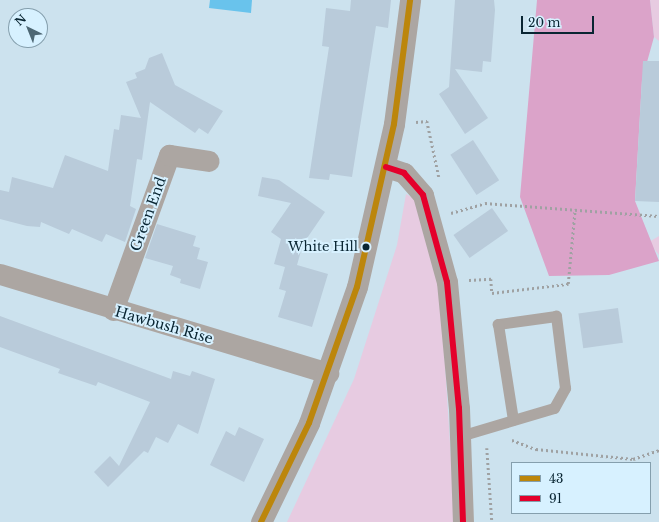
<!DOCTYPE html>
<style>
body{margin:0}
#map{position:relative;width:659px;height:522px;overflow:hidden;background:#cce2ee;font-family:"Libre Baskerville",serif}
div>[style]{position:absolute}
.green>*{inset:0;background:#e7cbe1}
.forest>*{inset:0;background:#dba3c9}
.water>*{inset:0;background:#69c3ec}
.building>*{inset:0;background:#b9cbda;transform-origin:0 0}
.path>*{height:2.5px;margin-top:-1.25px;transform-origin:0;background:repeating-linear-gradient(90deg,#9fa1a2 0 2px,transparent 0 5px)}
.lane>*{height:11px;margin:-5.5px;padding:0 5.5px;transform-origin:5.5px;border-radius:5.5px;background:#aca6a2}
.street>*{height:21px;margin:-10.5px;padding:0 10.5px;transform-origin:10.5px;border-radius:10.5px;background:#aca6a2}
.bus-1>*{height:6px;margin:-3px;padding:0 3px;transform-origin:3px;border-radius:3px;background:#bc860c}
.bus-2>*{height:6px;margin:-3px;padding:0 3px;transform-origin:3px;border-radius:3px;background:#e4002b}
.dots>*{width:11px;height:11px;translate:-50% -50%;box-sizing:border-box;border:2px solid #d7f1ff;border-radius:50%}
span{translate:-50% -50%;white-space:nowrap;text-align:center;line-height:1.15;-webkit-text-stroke:4px #d7f1ff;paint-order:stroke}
.bus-label{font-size:13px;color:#092532}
.right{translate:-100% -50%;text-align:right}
.street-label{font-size:14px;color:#092532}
.legend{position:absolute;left:511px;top:462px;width:140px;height:52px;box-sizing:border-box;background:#d7f1ff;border:1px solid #859fad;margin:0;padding:5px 7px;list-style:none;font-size:12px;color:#092532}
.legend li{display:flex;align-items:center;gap:8px;height:20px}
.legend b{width:20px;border:1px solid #859fad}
.north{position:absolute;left:8px;top:8px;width:40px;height:40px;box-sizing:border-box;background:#d7f1ff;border:1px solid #859fad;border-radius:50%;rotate:317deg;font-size:11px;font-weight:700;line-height:16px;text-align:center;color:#092532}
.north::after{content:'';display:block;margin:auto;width:14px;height:18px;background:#4d6774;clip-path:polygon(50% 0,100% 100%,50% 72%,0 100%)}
.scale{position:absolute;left:521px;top:16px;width:73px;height:18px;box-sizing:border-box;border:2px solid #092532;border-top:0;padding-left:5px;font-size:12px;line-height:14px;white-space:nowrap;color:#092532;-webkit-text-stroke:3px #d7f1ff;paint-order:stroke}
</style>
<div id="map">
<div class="green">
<i style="clip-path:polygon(650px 0,659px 0,659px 41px,654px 37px)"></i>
<i style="clip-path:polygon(406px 194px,415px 199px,440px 286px,455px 522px,287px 522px,354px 379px,397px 245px)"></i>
<i style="clip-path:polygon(659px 236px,659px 255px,649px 242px)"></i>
</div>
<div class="forest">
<i style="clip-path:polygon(537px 0,650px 0,654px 37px,642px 80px,635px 201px,659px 261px,609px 275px,549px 276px,520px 197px)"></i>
</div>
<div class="water">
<i style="clip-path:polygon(210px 0,252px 0,251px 13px,209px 8px)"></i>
</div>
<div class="building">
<i style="clip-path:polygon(351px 0,391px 0,388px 28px,376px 26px,352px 177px,330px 174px,329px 180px,309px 178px,329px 47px,322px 46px,326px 8px,350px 11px)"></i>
<i style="clip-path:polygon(455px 0,494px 0,495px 10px,491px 62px,483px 61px,482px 72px,455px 69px,488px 118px,465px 134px,439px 94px,449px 87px)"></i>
<i style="clip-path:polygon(162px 53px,175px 85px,223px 111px,208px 134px,199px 128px,195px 133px,150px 102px,142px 160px,137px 159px,130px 206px,136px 209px,125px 242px,106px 234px,102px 242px,72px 229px,69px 234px,41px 222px,40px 227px,27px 226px,0 219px,0 190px,9px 192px,12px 177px,53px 188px,65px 155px,108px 171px,114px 129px,119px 130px,121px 115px,141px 118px,126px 82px,137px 78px,135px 73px,145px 69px,149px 58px)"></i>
<i style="clip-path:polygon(643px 61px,659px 61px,659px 202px,635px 201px)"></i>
<i style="left:473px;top:140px;width:48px;height:27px;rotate:57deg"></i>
<i style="clip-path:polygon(262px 177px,279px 180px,325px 212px,303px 244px,297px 265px,328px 274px,312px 327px,278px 317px,286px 291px,279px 289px,285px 267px,274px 264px,281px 239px,271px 232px,291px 203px,258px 196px)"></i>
<i style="left:492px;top:208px;width:28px;height:47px;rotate:55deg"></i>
<i style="clip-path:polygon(157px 224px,196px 236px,193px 246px,200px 248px,197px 259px,208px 262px,200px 289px,180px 283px,181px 279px,170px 275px,173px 266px,145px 258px)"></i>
<i style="left:618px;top:308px;width:35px;height:40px;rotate:82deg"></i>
<i style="clip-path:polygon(0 316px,171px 379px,173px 371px,190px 376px,192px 371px,215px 379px,198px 434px,178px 424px,168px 443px,156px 437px,148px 453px,144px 451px,108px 487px,94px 472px,110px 456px,119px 466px,150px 402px,98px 382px,96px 386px,58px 373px,60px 369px,0 347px)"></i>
<i style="clip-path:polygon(239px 427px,264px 439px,244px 482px,210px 465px,226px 431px,235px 436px)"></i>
</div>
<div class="path">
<i style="left:416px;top:122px;width:11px;rotate:-5deg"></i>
<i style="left:427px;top:121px;width:57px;rotate:77.9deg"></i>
<i style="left:451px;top:213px;width:35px;rotate:-16deg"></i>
<i style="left:485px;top:203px;width:174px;rotate:4.3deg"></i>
<i style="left:469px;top:280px;width:22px;rotate:-3deg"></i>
<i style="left:491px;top:279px;width:14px;rotate:86deg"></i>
<i style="left:492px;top:293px;width:77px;rotate:-6.8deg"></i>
<i style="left:568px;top:284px;width:75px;rotate:-84.7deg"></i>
<i style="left:512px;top:440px;width:26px;rotate:21deg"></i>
<i style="left:536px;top:449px;width:98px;rotate:5.9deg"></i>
<i style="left:633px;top:459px;width:28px;rotate:-19deg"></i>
<i style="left:487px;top:448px;width:74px;rotate:86.1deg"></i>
</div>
<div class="lane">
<i style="left:460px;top:436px;width:98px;rotate:-16.6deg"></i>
<i style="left:554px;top:408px;width:23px;rotate:-61deg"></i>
<i style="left:565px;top:388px;width:73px;rotate:-97.1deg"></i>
<i style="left:556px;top:316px;width:59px;rotate:172.1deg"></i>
<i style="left:498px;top:324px;width:97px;rotate:81.1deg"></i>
</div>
<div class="street">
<i style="left:386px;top:167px;width:19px;rotate:18deg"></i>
<i style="left:404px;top:173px;width:29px;rotate:49deg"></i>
<i style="left:423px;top:195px;width:90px;rotate:74.6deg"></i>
<i style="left:447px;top:282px;width:127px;rotate:84.6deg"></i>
<i style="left:459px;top:408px;width:114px;rotate:88deg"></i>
<i style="left:0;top:274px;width:343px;rotate:16.8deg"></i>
<i style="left:113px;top:310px;width:165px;rotate:-70.1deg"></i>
<i style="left:169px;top:155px;width:40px;rotate:8.5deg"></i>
<i style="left:261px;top:522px;width:110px;rotate:-64.1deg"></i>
<i style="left:309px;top:423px;width:144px;rotate:-70.6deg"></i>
<i style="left:357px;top:287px;width:167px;rotate:-77.2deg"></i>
<i style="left:394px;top:124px;width:125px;rotate:-82.6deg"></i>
</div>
<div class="bus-1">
<i style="left:261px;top:522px;width:110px;rotate:-64.1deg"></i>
<i style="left:309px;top:423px;width:144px;rotate:-70.6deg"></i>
<i style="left:357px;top:287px;width:167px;rotate:-77.2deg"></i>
<i style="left:394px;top:124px;width:125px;rotate:-82.6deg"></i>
</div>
<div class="bus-2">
<i style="left:386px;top:167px;width:19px;rotate:18deg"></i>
<i style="left:404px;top:173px;width:29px;rotate:49deg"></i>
<i style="left:423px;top:195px;width:90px;rotate:74.6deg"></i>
<i style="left:447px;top:282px;width:127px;rotate:84.6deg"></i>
<i style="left:459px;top:408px;width:114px;rotate:88deg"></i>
</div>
<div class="dots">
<i style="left:366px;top:247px;background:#092532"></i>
</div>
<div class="bus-label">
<span class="right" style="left:358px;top:247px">White Hill</span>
</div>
<div class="street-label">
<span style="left:148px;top:214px;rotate:-70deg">Green End</span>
<span style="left:164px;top:325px;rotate:16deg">Hawbush Rise</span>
</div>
<ul class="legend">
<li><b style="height:5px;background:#bc860c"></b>43</li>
<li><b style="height:5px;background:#e4002b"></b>91</li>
</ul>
<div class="north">N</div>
<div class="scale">20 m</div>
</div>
